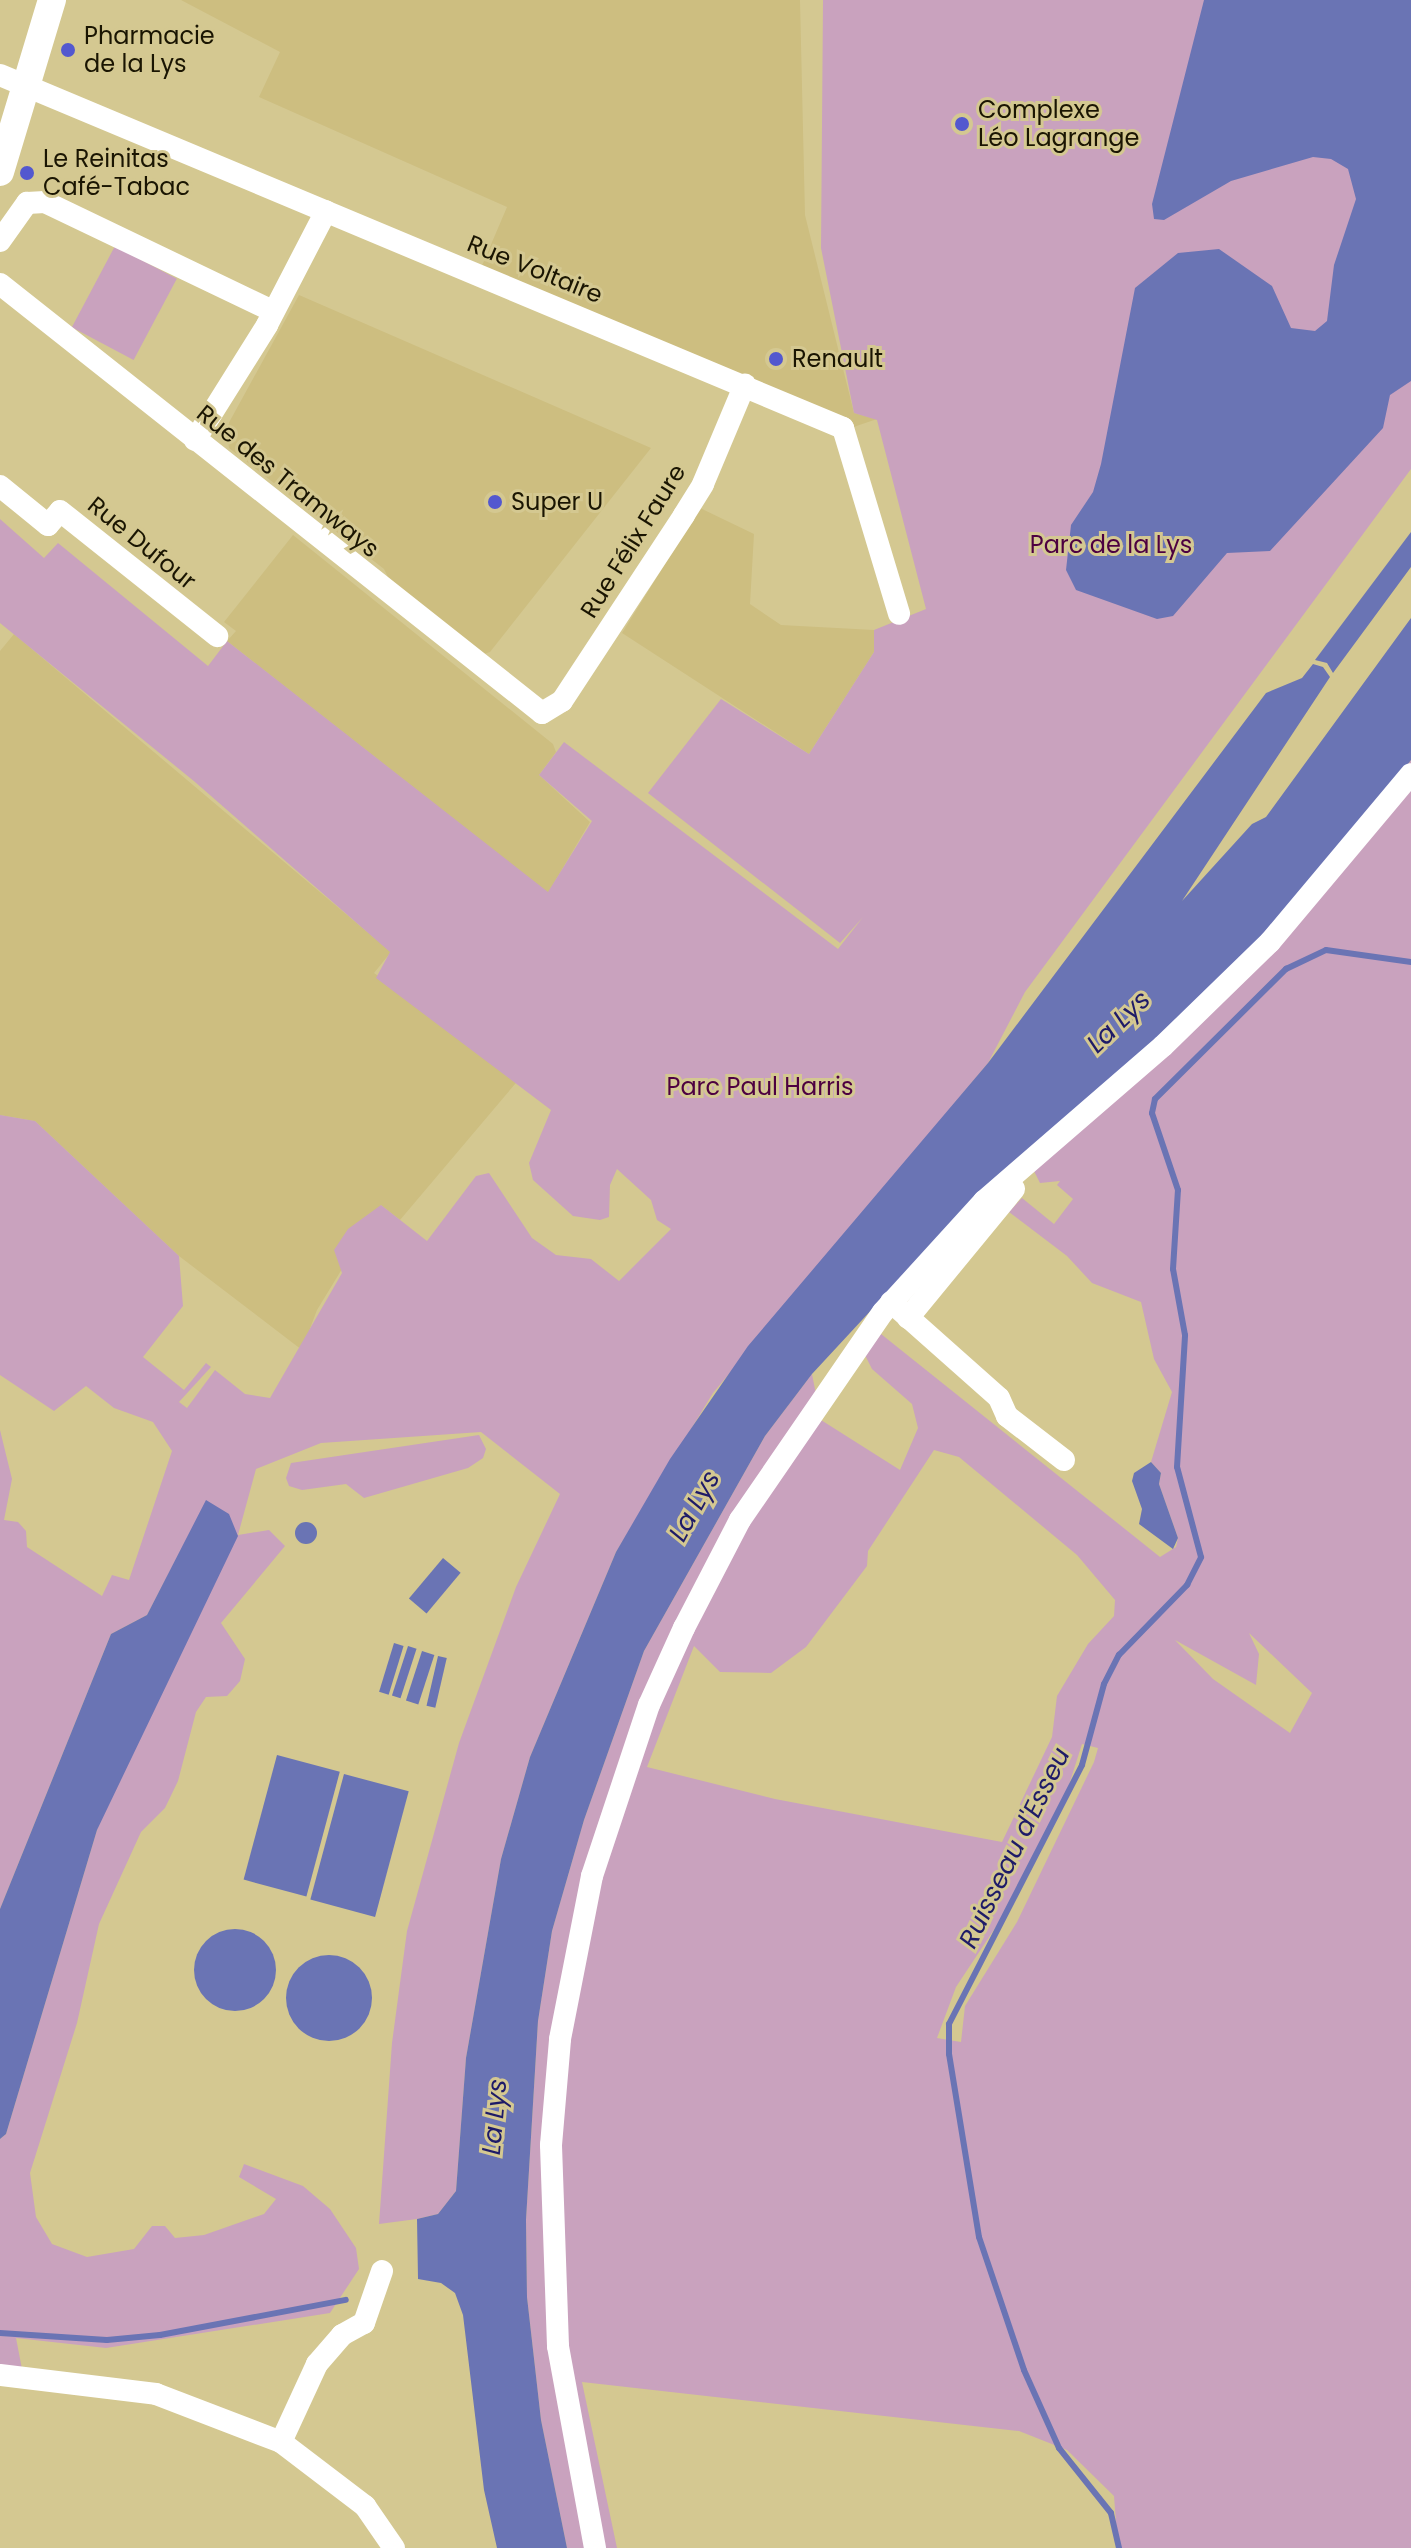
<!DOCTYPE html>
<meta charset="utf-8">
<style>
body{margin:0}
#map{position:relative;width:1411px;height:2548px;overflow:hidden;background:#d4c891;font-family:Poppins,sans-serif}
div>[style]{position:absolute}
.built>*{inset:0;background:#cdbe80}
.green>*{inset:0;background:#c9a2be;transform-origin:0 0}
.water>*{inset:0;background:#6a74b4;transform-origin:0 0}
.round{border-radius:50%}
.stream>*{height:6px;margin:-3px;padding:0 3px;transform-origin:3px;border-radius:3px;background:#6a74b4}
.minor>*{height:22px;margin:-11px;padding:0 11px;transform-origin:11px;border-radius:11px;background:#fff}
.major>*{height:28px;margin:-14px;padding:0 14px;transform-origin:14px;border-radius:14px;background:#fff}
.dots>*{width:22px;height:22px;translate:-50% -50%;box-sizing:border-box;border:4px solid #d4c891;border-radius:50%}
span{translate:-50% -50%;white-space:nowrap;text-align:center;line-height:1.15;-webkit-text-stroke:6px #d4c891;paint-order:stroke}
.poi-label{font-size:24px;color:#1a1502}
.left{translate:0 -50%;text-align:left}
.street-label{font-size:24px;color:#1a1502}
.park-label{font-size:24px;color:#4d0041}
.water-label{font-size:26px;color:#1e1b68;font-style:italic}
</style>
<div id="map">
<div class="built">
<i style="clip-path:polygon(181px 0,800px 0,805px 215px,854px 413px,877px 419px,839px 432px,475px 282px,507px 207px,259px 97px,280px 52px)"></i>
<i style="clip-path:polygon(299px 295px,651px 448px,490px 652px,484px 654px,392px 585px,384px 569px,229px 448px,226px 428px)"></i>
<i style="clip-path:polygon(700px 508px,754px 534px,750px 604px,781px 625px,874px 630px,874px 652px,809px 754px,622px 633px)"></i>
<i style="clip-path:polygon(293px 535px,553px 744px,556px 752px,539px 775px,590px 822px,548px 893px,227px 641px,236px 631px,224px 622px)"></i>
<i style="clip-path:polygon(14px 634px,391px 952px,374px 973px,521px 1077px,400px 1220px,381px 1205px,317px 1310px,302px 1350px,179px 1256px,35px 1121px,0 1115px,0 651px)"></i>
</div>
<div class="green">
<i style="clip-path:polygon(823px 0,1411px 0,1411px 469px,1025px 992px,988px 1063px,713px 1393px,616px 1552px,530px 1757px,501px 1859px,466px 2058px,456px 2191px,438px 2214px,417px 2219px,379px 2224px,392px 2043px,407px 1931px,459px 1743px,516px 1587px,560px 1494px,481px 1432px,321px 1443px,256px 1469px,238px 1535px,269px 1530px,285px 1546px,221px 1623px,245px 1659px,240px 1681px,227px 1696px,206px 1697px,196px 1712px,178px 1781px,165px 1808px,141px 1832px,99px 1924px,77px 2023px,30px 2173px,36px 2217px,52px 2244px,87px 2257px,134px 2249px,152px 2226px,165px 2226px,175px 2238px,204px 2235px,264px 2214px,276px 2199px,239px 2177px,244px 2164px,303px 2186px,330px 2209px,356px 2248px,359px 2269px,330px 2313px,106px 2348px,16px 2338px,22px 2369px,0 2367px,0 2139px,6px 2134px,97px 1830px,207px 1500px,147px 1615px,111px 1634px,0 1909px,0 1430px,12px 1479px,4px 1520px,18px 1522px,26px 1531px,27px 1547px,102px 1596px,112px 1575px,129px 1580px,172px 1451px,153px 1422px,114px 1408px,86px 1386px,54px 1411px,0 1375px,0 1115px,35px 1121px,179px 1256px,183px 1306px,143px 1357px,184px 1390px,206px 1363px,211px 1367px,179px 1402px,187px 1408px,215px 1370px,245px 1394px,270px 1398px,342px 1273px,334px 1250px,348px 1229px,381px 1205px,427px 1241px,476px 1176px,489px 1173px,532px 1238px,556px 1255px,591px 1259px,619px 1281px,671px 1229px,657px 1220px,651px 1200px,617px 1169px,610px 1185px,609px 1217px,600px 1220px,573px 1216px,533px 1180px,529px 1163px,551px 1110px,376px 978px,390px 952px,195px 782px,0 623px,0 519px,44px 558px,58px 543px,208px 666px,227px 641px,548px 892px,592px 821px,539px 775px,564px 742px,838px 949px,863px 917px,840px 943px,648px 793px,721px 699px,809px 754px,874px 652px,874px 630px,926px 609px,877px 420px,854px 413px,821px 248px)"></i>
<i style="left:115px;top:246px;width:70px;height:92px;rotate:28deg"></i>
<i style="clip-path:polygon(evenodd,1411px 760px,1411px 2548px,1118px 2548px,1114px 2496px,1067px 2450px,1019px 2431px,582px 2382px,617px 2548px,567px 2548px,541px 2420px,527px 2297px,526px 2220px,538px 2021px,552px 1931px,584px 1820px,644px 1651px,765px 1436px,812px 1374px,821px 1420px,900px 1470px,918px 1428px,912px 1404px,872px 1369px,865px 1355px,881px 1334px,1160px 1557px,1176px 1547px,1178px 1538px,1159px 1484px,1161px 1473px,1151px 1462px,1172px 1392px,1154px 1359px,1141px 1302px,1092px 1283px,1067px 1256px,1009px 1212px,1022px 1198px,1054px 1224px,1073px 1199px,1057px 1185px,1060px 1181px,1040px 1183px,1032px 1167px,1366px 819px,1411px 760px,934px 1450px,959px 1457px,1077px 1555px,1115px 1600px,1114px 1616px,1088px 1644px,1057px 1696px,1052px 1737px,1002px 1842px,775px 1799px,647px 1767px,694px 1646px,720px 1672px,771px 1673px,806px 1647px,867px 1566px,868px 1551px,934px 1450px,1411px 760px,1249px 1633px,1312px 1693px,1290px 1733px,1213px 1679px,1175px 1640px,1256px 1685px,1259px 1654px,1249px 1633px,1411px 760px,1082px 1744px,1098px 1748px,1094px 1762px,1017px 1922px,965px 2006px,961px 2042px,937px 2038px,956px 1987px,999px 1922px,1067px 1791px,1082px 1744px)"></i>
<i style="clip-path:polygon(479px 1435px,486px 1449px,483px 1458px,468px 1468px,364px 1498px,346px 1484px,302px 1490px,289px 1486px,286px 1478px,291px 1463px)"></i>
</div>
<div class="water">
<i style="clip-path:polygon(1204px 0,1411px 0,1411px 381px,1390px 395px,1383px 428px,1270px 551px,1227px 553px,1173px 616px,1157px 619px,1076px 590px,1066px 570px,1071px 525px,1093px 492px,1101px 464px,1135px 288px,1178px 253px,1219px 249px,1272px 286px,1291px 328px,1315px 331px,1327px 321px,1334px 265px,1356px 199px,1348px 169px,1331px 159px,1313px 157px,1231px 181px,1164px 220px,1154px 219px,1152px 204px)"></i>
<i style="clip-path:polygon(1411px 532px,1411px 567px,1333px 673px,1327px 663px,1315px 660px)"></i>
<i style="clip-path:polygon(1411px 618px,1411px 760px,1366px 819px,1214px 988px,951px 1224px,812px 1374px,765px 1436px,644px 1651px,584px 1820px,552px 1931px,538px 2021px,526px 2220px,527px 2297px,541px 2420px,567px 2548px,497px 2548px,484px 2490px,463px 2315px,455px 2293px,441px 2283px,418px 2279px,417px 2219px,438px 2214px,456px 2191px,466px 2058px,501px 1859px,530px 1757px,616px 1552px,670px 1459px,748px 1346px,988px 1063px,1266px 693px,1302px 678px,1313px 664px,1323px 667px,1330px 677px,1182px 901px,1252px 824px,1266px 817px)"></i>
<i style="clip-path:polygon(1151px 1462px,1161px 1473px,1159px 1484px,1178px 1538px,1173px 1549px,1139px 1524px,1142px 1509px,1132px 1481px,1134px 1473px)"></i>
<i style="clip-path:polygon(206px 1500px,229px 1514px,238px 1536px,97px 1830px,6px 2134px,0 2139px,0 1909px,111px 1634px,147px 1615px)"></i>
<i class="round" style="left:295px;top:1522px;width:22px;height:22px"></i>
<i style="left:443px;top:1558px;width:23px;height:53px;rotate:40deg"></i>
<i style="left:394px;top:1643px;width:10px;height:51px;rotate:17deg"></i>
<i style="left:408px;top:1646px;width:9px;height:52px;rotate:18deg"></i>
<i style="left:422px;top:1651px;width:13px;height:52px;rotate:18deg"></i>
<i style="left:438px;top:1656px;width:9px;height:51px;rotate:13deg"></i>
<i style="left:277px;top:1755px;width:65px;height:129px;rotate:15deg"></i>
<i style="left:344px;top:1774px;width:67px;height:130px;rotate:15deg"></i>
<i class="round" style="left:194px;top:1929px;width:82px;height:82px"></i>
<i class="round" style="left:286px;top:1955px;width:86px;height:86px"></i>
</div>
<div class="stream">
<i style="left:0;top:2333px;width:107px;rotate:3.7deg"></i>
<i style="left:107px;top:2340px;width:53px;rotate:-5.4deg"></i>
<i style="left:160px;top:2335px;width:189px;rotate:-10.7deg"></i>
<i style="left:1119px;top:2548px;width:36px;rotate:-103deg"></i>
<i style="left:1111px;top:2513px;width:83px;rotate:-128.7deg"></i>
<i style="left:1059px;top:2448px;width:85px;rotate:-114.2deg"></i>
<i style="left:1024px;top:2370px;width:140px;rotate:-108.7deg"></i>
<i style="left:979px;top:2237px;width:185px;rotate:-99.3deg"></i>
<i style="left:949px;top:2054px;width:30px;rotate:-90deg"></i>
<i style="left:949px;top:2024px;width:291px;rotate:-62.8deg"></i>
<i style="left:1082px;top:1765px;width:84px;rotate:-74.8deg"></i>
<i style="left:1104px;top:1684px;width:33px;rotate:-63deg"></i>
<i style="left:1119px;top:1655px;width:98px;rotate:-45.8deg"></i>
<i style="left:1187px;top:1585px;width:31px;rotate:-63deg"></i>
<i style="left:1201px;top:1557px;width:93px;rotate:-104.9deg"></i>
<i style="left:1177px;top:1467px;width:132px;rotate:-86.5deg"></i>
<i style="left:1185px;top:1335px;width:67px;rotate:-100.3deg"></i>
<i style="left:1173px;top:1269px;width:79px;rotate:-86.4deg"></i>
<i style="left:1178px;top:1190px;width:81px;rotate:-108.7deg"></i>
<i style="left:1152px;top:1113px;width:14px;rotate:-78deg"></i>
<i style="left:1155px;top:1099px;width:185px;rotate:-44.8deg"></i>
<i style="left:1286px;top:969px;width:44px;rotate:-25.4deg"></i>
<i style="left:1326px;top:950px;width:86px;rotate:8deg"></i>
</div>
<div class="minor">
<i style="left:0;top:75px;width:914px;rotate:22.72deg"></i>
<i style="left:843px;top:428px;width:194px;rotate:73.2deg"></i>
<i style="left:0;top:241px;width:47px;rotate:-54.6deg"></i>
<i style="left:27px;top:203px;width:18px;rotate:-3deg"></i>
<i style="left:45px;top:202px;width:252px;rotate:25.6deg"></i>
<i style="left:0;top:284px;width:691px;rotate:38.36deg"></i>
<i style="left:542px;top:713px;width:23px;rotate:-31deg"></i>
<i style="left:562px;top:701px;width:222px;rotate:-56.7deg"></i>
<i style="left:684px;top:515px;width:36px;rotate:-58deg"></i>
<i style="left:703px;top:484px;width:108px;rotate:-67.2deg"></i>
<i style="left:195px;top:440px;width:136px;rotate:-57.9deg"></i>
<i style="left:267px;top:325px;width:128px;rotate:-62.6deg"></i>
<i style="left:0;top:486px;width:62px;rotate:39.1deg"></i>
<i style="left:48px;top:525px;width:18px;rotate:-49deg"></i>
<i style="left:60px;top:511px;width:201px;rotate:38.5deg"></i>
<i style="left:891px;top:1302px;width:144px;rotate:41.6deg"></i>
<i style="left:999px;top:1398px;width:20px;rotate:66deg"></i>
<i style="left:1007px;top:1416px;width:72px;rotate:37.7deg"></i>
<i style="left:908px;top:1318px;width:167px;rotate:-50.6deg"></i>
<i style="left:0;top:2375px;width:157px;rotate:6.9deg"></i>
<i style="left:156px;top:2394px;width:134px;rotate:21deg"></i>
<i style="left:281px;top:2442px;width:106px;rotate:37.3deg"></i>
<i style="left:365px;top:2506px;width:51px;rotate:55.4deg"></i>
<i style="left:281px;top:2442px;width:86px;rotate:-65.2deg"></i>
<i style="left:317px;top:2364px;width:38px;rotate:-49deg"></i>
<i style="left:342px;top:2335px;width:25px;rotate:-29deg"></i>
<i style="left:364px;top:2323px;width:55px;rotate:-70.9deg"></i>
<i style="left:595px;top:2548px;width:205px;rotate:-100.4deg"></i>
<i style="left:558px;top:2346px;width:201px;rotate:-92deg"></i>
<i style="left:551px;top:2145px;width:106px;rotate:-85.1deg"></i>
<i style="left:560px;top:2039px;width:166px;rotate:-78.9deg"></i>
<i style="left:592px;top:1876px;width:180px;rotate:-71.6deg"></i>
<i style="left:649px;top:1705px;width:85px;rotate:-65.6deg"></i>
<i style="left:684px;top:1628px;width:122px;rotate:-62.6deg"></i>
<i style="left:740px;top:1520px;width:252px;rotate:-55.5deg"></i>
<i style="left:883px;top:1312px;width:150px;rotate:-47.7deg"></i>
<i style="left:984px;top:1201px;width:237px;rotate:-40.9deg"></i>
<i style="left:1163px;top:1046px;width:149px;rotate:-44.2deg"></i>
<i style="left:1270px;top:942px;width:219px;rotate:-50deg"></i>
</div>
<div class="major">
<i style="left:0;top:172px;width:180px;rotate:-73.2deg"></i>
</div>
<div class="dots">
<i style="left:68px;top:50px;background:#5358cf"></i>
<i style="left:962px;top:124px;background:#5358cf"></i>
<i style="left:27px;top:173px;background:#5358cf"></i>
<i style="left:776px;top:359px;background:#5358cf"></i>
<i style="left:495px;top:502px;background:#5358cf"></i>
</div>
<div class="poi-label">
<span class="left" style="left:84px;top:50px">Pharmacie<br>de la Lys</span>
<span class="left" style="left:978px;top:124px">Complexe<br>Léo Lagrange</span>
<span class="left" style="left:43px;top:173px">Le Reinitas<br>Café-Tabac</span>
<span class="left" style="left:792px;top:359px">Renault</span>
<span class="left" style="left:511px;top:502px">Super U</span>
</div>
<div class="street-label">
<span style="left:535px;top:269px;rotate:22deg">Rue Voltaire</span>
<span style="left:288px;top:481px;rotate:39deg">Rue des Tramways</span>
<span style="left:633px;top:541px;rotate:-58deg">Rue Félix Faure</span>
<span style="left:142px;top:543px;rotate:39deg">Rue Dufour</span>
</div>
<div class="park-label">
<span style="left:1111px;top:545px">Parc de la Lys</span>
<span style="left:760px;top:1087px">Parc Paul Harris</span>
</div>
<div class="water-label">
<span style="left:1119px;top:1022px;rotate:-44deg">La Lys</span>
<span style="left:695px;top:1506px;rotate:-61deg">La Lys</span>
<span style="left:1015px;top:1848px;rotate:-64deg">Ruisseau d'Esseu</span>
<span style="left:495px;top:2117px;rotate:-85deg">La Lys</span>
</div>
</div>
